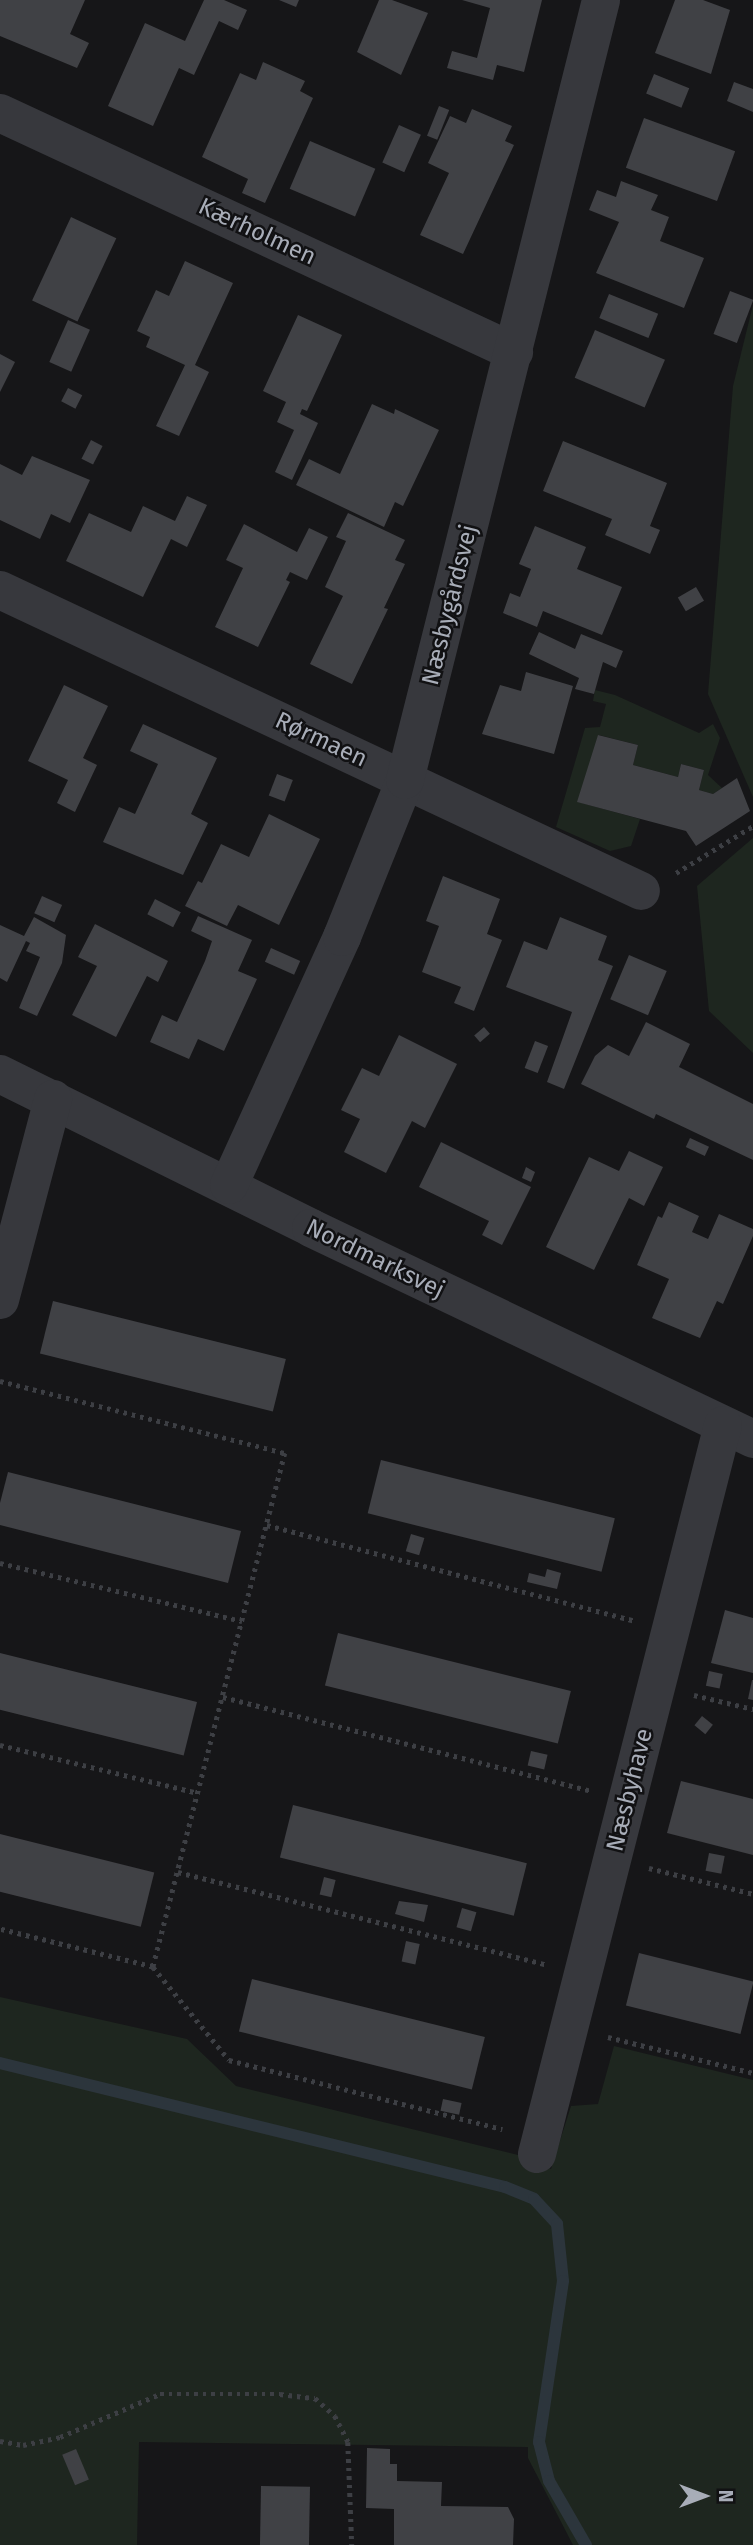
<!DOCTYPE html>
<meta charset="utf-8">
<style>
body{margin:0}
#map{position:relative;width:753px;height:2545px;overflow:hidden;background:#161618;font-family:"Fira Sans",sans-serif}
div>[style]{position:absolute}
.green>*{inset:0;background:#1e261f}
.stream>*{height:12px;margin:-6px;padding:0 6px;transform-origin:6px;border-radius:6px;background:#2c353c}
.building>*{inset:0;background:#404145;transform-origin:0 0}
.path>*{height:4.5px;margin-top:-2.25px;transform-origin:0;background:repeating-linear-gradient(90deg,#3d3f44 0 3.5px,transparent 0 8.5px)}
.street>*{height:38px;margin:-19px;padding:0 19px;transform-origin:19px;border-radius:19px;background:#37383d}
span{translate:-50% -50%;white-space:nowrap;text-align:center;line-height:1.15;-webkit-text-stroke:5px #111113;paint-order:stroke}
.street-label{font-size:24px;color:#a8adb8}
.north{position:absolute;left:669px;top:2461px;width:70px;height:70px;-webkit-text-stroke:5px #111113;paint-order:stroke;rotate:90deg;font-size:19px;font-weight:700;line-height:28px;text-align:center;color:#a8adb8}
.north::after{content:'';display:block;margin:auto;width:24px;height:32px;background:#a8adb8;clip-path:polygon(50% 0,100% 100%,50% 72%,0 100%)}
</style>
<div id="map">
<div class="green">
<i style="clip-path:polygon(753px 305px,753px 797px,708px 694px,733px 386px)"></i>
<i style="clip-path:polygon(595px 690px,615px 695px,699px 733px,713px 724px,720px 738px,708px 775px,722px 788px,713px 794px,699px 790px,704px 770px,681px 764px,678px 777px,633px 765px,638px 745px,599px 735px,578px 802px,640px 819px,631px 846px,610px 851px,556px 827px,585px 728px,600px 727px,606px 704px,593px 701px)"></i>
<i style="clip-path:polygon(753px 838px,753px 1053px,709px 1011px,697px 886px)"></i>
<i style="clip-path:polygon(0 1997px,187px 2039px,236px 2086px,522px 2156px,551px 2169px,571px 2106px,598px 2104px,614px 2046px,753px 2080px,753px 2545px,573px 2545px,528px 2458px,528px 2447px,139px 2442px,137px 2545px,0 2545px)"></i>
</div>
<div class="stream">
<i style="left:0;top:2063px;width:520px;rotate:13.8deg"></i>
<i style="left:505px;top:2187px;width:31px;rotate:22deg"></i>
<i style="left:534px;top:2199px;width:34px;rotate:47deg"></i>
<i style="left:557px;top:2224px;width:57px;rotate:84deg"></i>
<i style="left:563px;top:2281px;width:163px;rotate:98.5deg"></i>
<i style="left:539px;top:2442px;width:40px;rotate:75.6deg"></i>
<i style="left:549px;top:2481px;width:74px;rotate:60deg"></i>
</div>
<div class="building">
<i style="clip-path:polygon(0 0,85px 0,70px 34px,89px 43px,77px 68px,0 36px)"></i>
<i style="clip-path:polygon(204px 0,224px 0,247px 10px,238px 30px,219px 21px,194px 75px,179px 68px,153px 126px,108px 106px,145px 23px,185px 41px)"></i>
<i style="clip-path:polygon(279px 0,299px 0,296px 7px)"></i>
<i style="clip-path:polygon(379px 0,392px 0,428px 13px,401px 75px,357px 52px)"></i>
<i style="clip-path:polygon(462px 0,542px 0,524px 72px,497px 65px,493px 80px,447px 68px,452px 51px,477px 58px,490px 8px)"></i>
<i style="clip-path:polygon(675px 0,703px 0,730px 10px,711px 74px,655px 53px)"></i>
<i style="clip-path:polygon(263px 62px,305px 81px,300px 91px,313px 98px,265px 203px,242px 193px,248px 179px,202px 157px,240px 73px,256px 80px)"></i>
<i style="left:654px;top:74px;width:38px;height:21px;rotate:22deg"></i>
<i style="clip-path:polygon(734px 82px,753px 89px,753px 112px,727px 101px)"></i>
<i style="left:439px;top:106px;width:11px;height:32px;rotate:22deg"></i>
<i style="clip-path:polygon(472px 109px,512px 126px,505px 141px,514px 145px,463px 254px,420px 235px,449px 173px,428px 163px,450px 116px,466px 123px)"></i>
<i style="left:644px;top:118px;width:97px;height:53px;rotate:20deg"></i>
<i style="left:399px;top:125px;width:24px;height:41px;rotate:24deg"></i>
<i style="left:310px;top:141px;width:71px;height:52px;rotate:23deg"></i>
<i style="clip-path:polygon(621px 181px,658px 195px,651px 210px,669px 217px,660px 241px,704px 258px,684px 308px,596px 273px,619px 222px,589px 210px,597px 190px,616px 197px)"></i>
<i style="left:71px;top:217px;width:50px;height:92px;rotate:25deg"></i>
<i style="clip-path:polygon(185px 261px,233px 283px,195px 365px,209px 372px,179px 436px,156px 426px,185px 365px,146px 347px,150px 337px,137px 331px,156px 290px,169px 296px)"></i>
<i style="left:730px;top:291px;width:25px;height:46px;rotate:21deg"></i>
<i style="left:609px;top:294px;width:53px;height:26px;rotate:22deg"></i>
<i style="clip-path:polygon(298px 315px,342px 335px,307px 411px,302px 409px,300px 414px,318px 423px,292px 480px,275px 472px,294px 430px,277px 422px,286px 402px,263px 391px)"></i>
<i style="left:68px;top:320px;width:24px;height:46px;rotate:24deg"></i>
<i style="left:595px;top:330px;width:76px;height:52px;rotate:23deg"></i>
<i style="clip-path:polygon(0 354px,15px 362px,0 392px)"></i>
<i style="left:68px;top:388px;width:16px;height:15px;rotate:27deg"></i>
<i style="clip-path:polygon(372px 404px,394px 414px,395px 409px,439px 430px,403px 506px,395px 502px,384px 527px,296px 485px,309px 459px,340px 474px)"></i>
<i style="left:91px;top:440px;width:13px;height:21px;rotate:27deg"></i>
<i style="clip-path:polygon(563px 441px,667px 483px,650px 526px,660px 530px,650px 554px,605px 535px,612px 519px,543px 491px)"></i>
<i style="clip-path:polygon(32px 456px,90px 480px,70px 523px,51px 514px,40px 539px,0 520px,0 464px,22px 475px)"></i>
<i style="clip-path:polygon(187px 496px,207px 505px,187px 547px,171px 539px,143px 597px,66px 561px,89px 513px,131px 532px,143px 506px,175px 521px)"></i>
<i style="clip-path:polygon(348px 513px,405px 540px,395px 560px,405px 564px,384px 608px,388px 609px,352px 684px,310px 664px,343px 596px,325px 587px,346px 541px,336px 537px)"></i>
<i style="clip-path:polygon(244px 524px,297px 552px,309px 528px,328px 537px,307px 580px,290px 572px,286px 580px,290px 582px,258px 647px,215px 627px,243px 568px,226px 560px)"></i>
<i style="clip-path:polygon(535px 526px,586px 547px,577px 569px,622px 587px,602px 635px,543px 611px,537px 627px,503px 613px,510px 593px,520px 597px,531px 569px,519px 564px)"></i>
<i style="left:696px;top:587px;width:16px;height:21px;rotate:60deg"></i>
<i style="clip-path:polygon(539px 632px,575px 649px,581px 634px,623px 651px,616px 668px,603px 662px,594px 694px,575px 689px,579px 678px,529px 654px)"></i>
<i style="clip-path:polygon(526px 672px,573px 686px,554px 754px,482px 734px,500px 685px,521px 691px)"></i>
<i style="clip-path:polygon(64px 685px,108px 706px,83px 758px,97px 765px,75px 812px,57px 803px,68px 780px,28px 761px)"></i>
<i style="clip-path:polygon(143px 724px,217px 758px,191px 814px,208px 823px,183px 875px,103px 842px,119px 807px,135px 814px,158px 764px,130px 751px)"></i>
<i style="clip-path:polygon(598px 735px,638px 745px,633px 765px,678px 777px,681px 764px,704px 770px,699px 790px,713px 794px,737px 778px,750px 811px,696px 846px,686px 831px,577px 802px)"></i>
<i style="left:277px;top:774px;width:17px;height:23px;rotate:21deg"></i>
<i style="clip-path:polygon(269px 814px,320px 839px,279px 925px,238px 905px,227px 926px,185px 906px,198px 881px,202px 883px,221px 844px,249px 857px)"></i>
<i style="clip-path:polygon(443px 876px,500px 899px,487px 934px,502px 940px,474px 1011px,454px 1003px,461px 987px,422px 972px,439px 926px,426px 921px)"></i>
<i style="left:42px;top:896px;width:22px;height:19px;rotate:24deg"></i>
<i style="left:155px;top:899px;width:29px;height:17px;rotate:27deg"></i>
<i style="clip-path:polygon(198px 916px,252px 940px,238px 971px,257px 979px,224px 1051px,198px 1039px,189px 1059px,150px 1042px,162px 1015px,177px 1022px,205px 961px,212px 941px,191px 931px)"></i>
<i style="clip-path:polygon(34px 917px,66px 935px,62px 963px,37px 1016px,19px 1008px,40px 957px,26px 951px,30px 943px,26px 941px,7px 982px,0 978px,0 925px,24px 936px)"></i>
<i style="clip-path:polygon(560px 917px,607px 936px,598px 960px,613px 966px,564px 1089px,547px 1082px,572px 1012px,506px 987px,524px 941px,547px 950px)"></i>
<i style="clip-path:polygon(95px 924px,168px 961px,158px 982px,147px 976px,116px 1037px,72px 1015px,97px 966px,78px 957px)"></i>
<i style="left:271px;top:948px;width:32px;height:15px;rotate:24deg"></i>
<i style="left:629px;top:955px;width:41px;height:48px;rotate:23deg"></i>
<i style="clip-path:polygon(646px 1022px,690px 1044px,679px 1067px,753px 1104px,753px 1160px,656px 1114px,654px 1119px,581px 1084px,595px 1056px,608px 1045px,629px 1056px)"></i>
<i style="left:484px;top:1027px;width:9px;height:13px;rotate:49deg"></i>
<i style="clip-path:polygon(399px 1035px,457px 1064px,425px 1128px,412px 1121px,386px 1173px,344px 1152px,360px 1119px,341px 1110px,362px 1068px,379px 1076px)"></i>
<i style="left:535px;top:1041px;width:14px;height:29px;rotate:21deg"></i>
<i style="left:690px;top:1138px;width:21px;height:10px;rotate:25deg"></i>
<i style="clip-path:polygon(441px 1142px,531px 1187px,502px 1245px,482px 1235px,489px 1221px,419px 1187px)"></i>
<i style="clip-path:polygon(629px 1151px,663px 1167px,644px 1206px,629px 1198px,594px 1270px,546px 1247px,589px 1157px,619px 1171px)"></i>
<i style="clip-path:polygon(526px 1167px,535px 1172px,531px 1182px,522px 1178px)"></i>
<i style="clip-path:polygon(669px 1202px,699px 1216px,692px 1232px,708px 1239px,719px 1214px,753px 1229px,753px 1236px,723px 1304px,717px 1301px,700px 1338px,652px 1318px,669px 1279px,637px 1265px,658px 1216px,662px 1218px)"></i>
<i style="left:53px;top:1301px;width:240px;height:54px;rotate:14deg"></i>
<i style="left:381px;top:1460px;width:241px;height:55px;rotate:14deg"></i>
<i style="clip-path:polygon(8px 1472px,241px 1531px,228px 1583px,0 1525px,0 1503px)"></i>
<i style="left:411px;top:1534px;width:14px;height:18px;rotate:17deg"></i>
<i style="clip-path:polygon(547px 1569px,561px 1573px,557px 1589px,527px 1582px,529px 1573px,545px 1577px)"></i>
<i style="clip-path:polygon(725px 1610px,753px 1618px,753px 1673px,711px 1663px)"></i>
<i style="left:338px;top:1633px;width:240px;height:54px;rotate:14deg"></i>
<i style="left:0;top:1653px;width:203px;height:55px;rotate:14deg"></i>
<i style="left:709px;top:1671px;width:14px;height:15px;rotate:12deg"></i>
<i style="clip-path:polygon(752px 1680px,753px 1680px,753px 1700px,748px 1699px)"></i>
<i style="left:702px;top:1716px;width:14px;height:12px;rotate:39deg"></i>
<i style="left:531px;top:1751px;width:17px;height:15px;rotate:13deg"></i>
<i style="clip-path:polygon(681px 1781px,753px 1799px,753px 1855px,667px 1833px)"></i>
<i style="left:293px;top:1805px;width:241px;height:54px;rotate:14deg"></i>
<i style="left:0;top:1834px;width:159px;height:56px;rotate:14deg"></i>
<i style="left:709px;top:1853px;width:16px;height:18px;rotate:11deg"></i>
<i style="left:324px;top:1877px;width:12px;height:18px;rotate:14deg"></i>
<i style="clip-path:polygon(399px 1901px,428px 1905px,424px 1922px,395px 1914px)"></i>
<i style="left:462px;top:1908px;width:15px;height:20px;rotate:16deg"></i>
<i style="left:406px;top:1941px;width:14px;height:21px;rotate:12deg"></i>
<i style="left:639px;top:1953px;width:118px;height:54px;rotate:14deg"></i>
<i style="left:252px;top:1979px;width:240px;height:54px;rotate:14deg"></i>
<i style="left:443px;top:2099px;width:19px;height:12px;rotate:12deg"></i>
<i style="clip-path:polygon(367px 2448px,390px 2449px,390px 2464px,397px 2464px,397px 2481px,442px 2482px,441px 2506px,508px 2507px,514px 2519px,513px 2545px,394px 2545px,394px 2509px,366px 2508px)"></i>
<i style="left:76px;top:2449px;width:33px;height:15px;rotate:67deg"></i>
<i style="left:261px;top:2486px;width:49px;height:59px;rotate:1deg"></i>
</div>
<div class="path">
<i style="left:676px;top:873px;width:90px;rotate:-31.4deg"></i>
<i style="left:0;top:1381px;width:294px;rotate:14.2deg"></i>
<i style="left:285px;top:1453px;width:531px;rotate:104.4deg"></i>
<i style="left:153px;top:1967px;width:158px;rotate:-166.1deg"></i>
<i style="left:267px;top:1525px;width:378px;rotate:14.6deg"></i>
<i style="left:0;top:1563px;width:249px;rotate:13.5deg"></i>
<i style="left:694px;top:1695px;width:61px;rotate:13.3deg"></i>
<i style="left:223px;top:1697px;width:378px;rotate:14.3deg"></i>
<i style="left:0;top:1745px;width:204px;rotate:13.6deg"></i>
<i style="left:649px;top:1868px;width:107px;rotate:14deg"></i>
<i style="left:178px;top:1872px;width:378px;rotate:14.1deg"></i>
<i style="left:153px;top:1967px;width:120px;rotate:50.7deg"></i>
<i style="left:229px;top:2060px;width:282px;rotate:14.2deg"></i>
<i style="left:608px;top:2037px;width:149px;rotate:13.9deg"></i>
<i style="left:0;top:2441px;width:23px;rotate:10deg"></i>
<i style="left:23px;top:2445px;width:38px;rotate:-12deg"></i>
<i style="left:60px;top:2437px;width:109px;rotate:-23.3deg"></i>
<i style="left:160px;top:2394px;width:120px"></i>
<i style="left:280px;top:2394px;width:35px;rotate:7deg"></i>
<i style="left:315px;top:2398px;width:27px;rotate:42deg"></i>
<i style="left:335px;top:2416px;width:29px;rotate:63deg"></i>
<i style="left:348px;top:2442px;width:103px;rotate:87.8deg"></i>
</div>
<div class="street">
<i style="left:0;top:113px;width:567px;rotate:24.94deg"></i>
<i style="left:0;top:590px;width:708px;rotate:25.15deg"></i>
<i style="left:0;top:1074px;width:347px;rotate:26.3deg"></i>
<i style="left:311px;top:1228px;width:490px;rotate:25.5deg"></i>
<i style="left:229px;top:1185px;width:273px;rotate:-65.5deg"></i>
<i style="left:342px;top:937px;width:169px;rotate:-68.1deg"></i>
<i style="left:405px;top:780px;width:804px;rotate:-75.89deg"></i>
<i style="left:0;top:1300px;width:208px;rotate:-75.2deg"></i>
<i style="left:537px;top:2154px;width:752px;rotate:-75.69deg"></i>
</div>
<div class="street-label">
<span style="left:257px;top:232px;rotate:25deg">Kærholmen</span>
<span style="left:450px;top:605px;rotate:-76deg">Næsbygårdsvej</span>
<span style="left:321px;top:740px;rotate:25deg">Rørmaen</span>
<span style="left:375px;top:1259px;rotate:26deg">Nordmarksvej</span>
<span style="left:630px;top:1790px;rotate:-76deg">Næsbyhave</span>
</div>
<div class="north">N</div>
</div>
